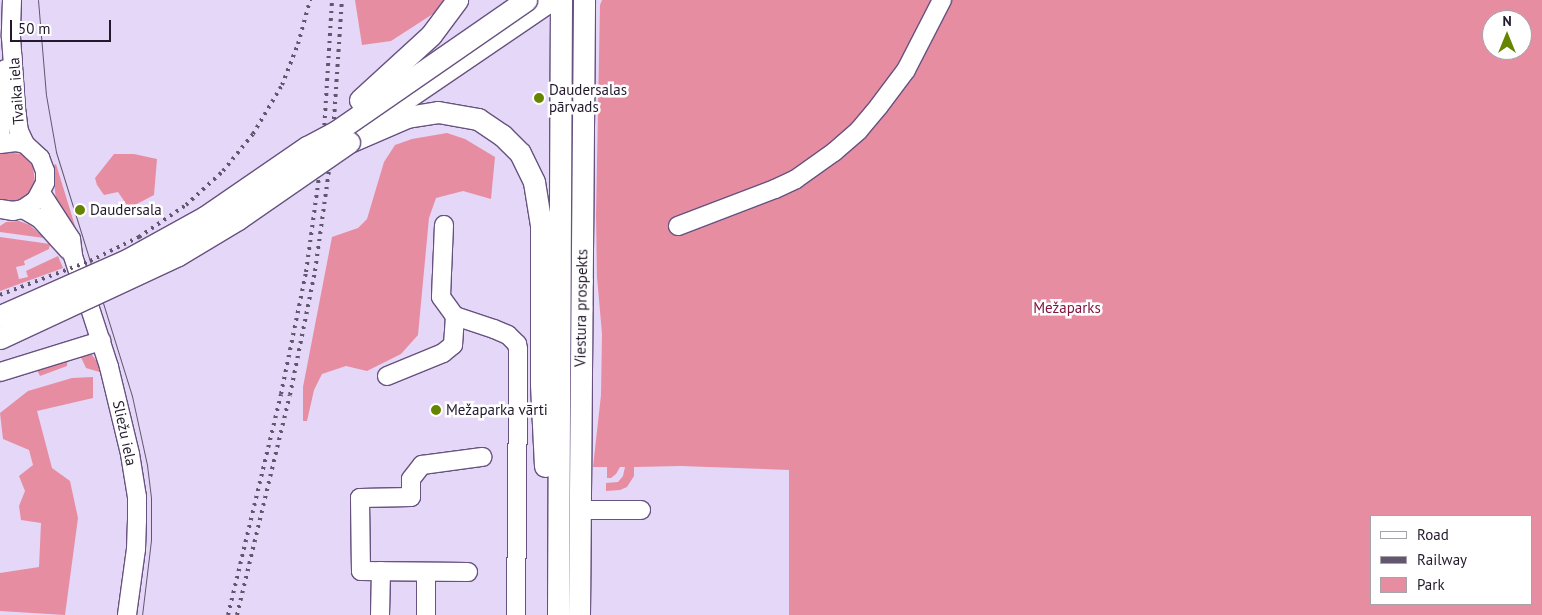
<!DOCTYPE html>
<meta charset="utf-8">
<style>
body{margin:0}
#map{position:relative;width:1542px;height:615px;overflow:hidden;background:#e5d7f7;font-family:"PT Sans",sans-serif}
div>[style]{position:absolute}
.green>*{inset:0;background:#e68da2}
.roads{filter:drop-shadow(1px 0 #675280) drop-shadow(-1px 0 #675280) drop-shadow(0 1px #675280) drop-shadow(0 -1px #675280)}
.minor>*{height:18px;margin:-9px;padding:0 9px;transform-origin:9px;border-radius:9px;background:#fff}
.major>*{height:21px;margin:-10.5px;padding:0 10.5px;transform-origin:10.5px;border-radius:10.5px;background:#fff}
.tram>*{height:1px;margin:-0.5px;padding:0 0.5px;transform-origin:0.5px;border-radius:0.5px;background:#62576f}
.rail>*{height:4px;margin-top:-2px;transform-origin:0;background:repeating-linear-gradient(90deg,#62576f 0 2.5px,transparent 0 7.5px)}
.bridges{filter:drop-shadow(1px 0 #675280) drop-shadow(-1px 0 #675280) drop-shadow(0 1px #675280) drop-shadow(0 -1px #675280)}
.major-bridge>*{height:21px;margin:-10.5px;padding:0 10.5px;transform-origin:10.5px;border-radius:10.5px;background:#fff}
.dots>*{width:14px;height:14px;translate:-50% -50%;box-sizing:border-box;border:2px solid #fff;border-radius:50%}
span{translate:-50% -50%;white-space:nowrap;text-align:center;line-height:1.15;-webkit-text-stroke:5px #fff;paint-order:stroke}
.poi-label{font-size:15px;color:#22192c}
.left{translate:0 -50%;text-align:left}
.street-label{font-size:15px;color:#22192c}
.park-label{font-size:15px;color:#81163e}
.legend{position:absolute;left:1370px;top:515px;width:162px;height:90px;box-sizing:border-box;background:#fff;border:1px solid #a7a3ab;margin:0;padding:6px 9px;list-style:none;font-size:15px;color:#22192c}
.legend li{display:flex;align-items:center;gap:10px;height:25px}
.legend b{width:25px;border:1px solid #a7a3ab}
.north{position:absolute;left:1482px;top:10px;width:50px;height:50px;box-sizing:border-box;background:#fff;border:1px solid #a7a3ab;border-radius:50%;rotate:0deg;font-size:14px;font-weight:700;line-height:20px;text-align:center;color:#22192c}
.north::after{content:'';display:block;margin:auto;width:18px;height:22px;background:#658500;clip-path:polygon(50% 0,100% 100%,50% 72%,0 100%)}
.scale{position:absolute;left:10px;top:20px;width:101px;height:22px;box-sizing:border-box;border:2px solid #22192c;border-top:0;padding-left:6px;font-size:15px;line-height:18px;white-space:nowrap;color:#22192c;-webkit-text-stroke:4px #fff;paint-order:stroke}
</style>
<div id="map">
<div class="green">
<i style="clip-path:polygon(355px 0,445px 0,439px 10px,391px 41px,362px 45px)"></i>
<i style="clip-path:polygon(evenodd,602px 0,1542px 0,1542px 615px,789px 615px,789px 470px,681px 466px,634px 467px,634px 476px,627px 487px,620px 490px,606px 491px,606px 483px,618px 482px,623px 476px,625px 467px,620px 467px,616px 474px,611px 478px,607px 478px,607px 467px,593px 467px,601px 395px,602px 334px,597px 277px,596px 215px,600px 5px,602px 0,1492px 20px,1522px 20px,1522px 50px,1492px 50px,1492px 20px,602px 0,1371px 516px,1531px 516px,1531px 604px,1371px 604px,1371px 516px)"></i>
<i style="clip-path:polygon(447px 133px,465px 139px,495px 157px,491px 199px,463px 191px,436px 198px,429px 218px,418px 335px,401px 354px,367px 371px,346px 366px,322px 374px,314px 390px,307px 421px,303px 421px,303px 387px,332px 237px,358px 228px,367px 219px,384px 162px,395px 145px,412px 139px)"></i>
<i style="clip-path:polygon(5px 152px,21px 154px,33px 166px,35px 182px,32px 190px,19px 201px,10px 202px,0 200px,0 154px)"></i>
<i style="clip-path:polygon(114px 154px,134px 154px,157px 159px,154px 195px,129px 208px,118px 192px,104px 195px,97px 185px,95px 178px)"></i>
<i style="clip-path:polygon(56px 164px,83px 252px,73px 229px,56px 202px,53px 166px)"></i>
<i style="clip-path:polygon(19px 221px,30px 225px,44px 238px,0 232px,0 226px,6px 222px)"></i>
<i style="clip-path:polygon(0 237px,50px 244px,49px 249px,24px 261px,25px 265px,16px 267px,19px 279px,28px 277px,26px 271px,58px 256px,63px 268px,0 291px)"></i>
<i style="clip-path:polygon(79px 353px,92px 355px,101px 367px,103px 373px,86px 368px)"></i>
<i style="clip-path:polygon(68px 356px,67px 366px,40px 376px,37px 370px)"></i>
<i style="clip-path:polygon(93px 377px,93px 398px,37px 411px,52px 468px,70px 481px,78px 518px,65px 615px,0 611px,0 573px,39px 567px,41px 523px,21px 520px,19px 506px,25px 491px,19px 476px,33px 465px,29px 450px,3px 439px,0 413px,28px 391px,72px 378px)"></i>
</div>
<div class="roads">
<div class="minor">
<i style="left:12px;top:0;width:37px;rotate:92deg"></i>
<i style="left:11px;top:37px;width:71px;rotate:86deg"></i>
<i style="left:16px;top:108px;width:23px;rotate:83deg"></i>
<i style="left:19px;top:131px;width:14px;rotate:65deg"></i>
<i style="left:0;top:141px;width:72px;rotate:-86deg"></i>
<i style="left:0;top:144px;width:16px;rotate:-7deg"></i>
<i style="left:16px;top:142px;width:9px;rotate:13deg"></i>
<i style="left:25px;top:144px;width:21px;rotate:43deg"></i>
<i style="left:40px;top:158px;width:14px;rotate:69deg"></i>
<i style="left:45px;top:171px;width:12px;rotate:90deg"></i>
<i style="left:45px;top:183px;width:19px;rotate:118deg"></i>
<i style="left:36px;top:200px;width:16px;rotate:145deg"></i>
<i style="left:23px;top:209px;width:10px;rotate:169deg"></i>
<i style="left:13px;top:211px;width:13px;rotate:-171deg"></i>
<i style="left:41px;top:193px;width:55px;rotate:56.9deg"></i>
<i style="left:71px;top:239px;width:17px;rotate:83deg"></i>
<i style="left:73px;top:256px;width:117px;rotate:72deg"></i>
<i style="left:109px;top:367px;width:89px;rotate:76.4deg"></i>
<i style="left:130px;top:454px;width:44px;rotate:80.8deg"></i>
<i style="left:137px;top:497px;width:23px;rotate:90deg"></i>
<i style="left:137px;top:520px;width:29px;rotate:92deg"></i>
<i style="left:136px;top:549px;width:67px;rotate:97.8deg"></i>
<i style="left:23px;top:209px;width:20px;rotate:30deg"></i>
<i style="left:40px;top:219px;width:42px;rotate:47.9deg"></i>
<i style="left:444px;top:225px;width:72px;rotate:92.4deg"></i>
<i style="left:441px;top:297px;width:24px;rotate:54deg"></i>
<i style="left:678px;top:226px;width:104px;rotate:-20.9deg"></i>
<i style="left:775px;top:189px;width:23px;rotate:-25deg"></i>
<i style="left:796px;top:179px;width:47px;rotate:-35.4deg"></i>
<i style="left:834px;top:152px;width:33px;rotate:-41deg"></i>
<i style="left:859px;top:130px;width:31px;rotate:-50deg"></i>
<i style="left:879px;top:106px;width:45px;rotate:-53.1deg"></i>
<i style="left:906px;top:70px;width:79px;rotate:-62.8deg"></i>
<i style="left:0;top:372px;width:106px;rotate:-17.1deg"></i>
<i style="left:387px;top:376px;width:61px;rotate:-22.3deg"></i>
<i style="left:443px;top:353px;width:13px;rotate:-39deg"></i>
<i style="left:453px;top:345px;width:29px;rotate:-86deg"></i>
<i style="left:455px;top:316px;width:41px;rotate:18.4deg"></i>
<i style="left:494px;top:329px;width:15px;rotate:23deg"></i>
<i style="left:508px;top:335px;width:13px;rotate:45deg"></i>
<i style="left:517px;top:344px;width:5px;rotate:79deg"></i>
<i style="left:518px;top:349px;width:39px;rotate:90deg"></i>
<i style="left:518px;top:388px;width:227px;rotate:90.5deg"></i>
<i style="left:579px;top:510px;width:62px"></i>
<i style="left:426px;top:572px;width:43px;rotate:90deg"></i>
<i style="left:468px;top:572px;width:107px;rotate:-179.5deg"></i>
<i style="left:361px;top:571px;width:73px;rotate:-90.8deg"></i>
<i style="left:360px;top:498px;width:51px;rotate:-1.1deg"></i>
<i style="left:411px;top:497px;width:18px;rotate:-90deg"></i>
<i style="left:411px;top:479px;width:18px;rotate:-52deg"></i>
<i style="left:422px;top:465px;width:61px;rotate:-7.6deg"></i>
<i style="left:380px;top:615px;width:44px;rotate:-88.7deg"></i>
</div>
<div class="major">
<i style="left:373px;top:121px;width:215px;rotate:-34.2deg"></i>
<i style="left:349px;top:142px;width:63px;rotate:-23.3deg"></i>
<i style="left:407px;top:117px;width:31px;rotate:-9deg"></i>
<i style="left:438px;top:112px;width:41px;rotate:9.9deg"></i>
<i style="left:478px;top:119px;width:29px;rotate:34deg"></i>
<i style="left:502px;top:135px;width:25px;rotate:45deg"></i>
<i style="left:520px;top:153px;width:32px;rotate:64deg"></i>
<i style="left:534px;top:182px;width:44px;rotate:80.8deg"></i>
<i style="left:541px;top:225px;width:159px;rotate:90deg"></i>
<i style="left:541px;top:384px;width:82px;rotate:87.2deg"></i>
<i style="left:558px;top:615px;width:615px;rotate:-89.72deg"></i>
<i style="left:579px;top:615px;width:615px;rotate:-89.53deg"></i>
</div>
</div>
<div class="tram">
<i style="left:38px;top:0;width:95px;rotate:85.2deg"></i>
<i style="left:46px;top:95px;width:58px;rotate:80deg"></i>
<i style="left:56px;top:152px;width:256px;rotate:72.7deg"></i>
<i style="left:132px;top:396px;width:71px;rotate:77.7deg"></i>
<i style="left:147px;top:465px;width:32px;rotate:83deg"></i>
<i style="left:151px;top:497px;width:43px;rotate:90deg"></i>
<i style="left:151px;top:540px;width:76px;rotate:96.8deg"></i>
</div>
<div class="rail">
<i style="left:0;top:295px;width:96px;rotate:-20.7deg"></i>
<i style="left:90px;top:261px;width:55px;rotate:-26.1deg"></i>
<i style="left:139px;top:237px;width:57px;rotate:-34.2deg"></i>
<i style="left:186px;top:205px;width:50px;rotate:-42.6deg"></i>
<i style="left:223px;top:171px;width:48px;rotate:-51deg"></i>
<i style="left:253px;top:134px;width:57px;rotate:-59.4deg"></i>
<i style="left:282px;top:85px;width:44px;rotate:-68.7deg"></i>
<i style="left:298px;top:44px;width:46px;rotate:-74.7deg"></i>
<i style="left:228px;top:615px;width:227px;rotate:-76.5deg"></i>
<i style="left:281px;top:394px;width:125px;rotate:-78.4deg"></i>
<i style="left:306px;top:272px;width:125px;rotate:-82.2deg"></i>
<i style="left:323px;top:148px;width:148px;rotate:-86.5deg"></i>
<i style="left:237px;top:615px;width:226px;rotate:-76.5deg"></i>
<i style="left:290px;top:395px;width:126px;rotate:-78.6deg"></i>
<i style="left:315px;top:271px;width:123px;rotate:-82.1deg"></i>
<i style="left:332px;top:149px;width:149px;rotate:-86.2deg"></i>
</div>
<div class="bridges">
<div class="major-bridge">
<i style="left:360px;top:100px;width:96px;rotate:-42.5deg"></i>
<i style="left:431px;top:35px;width:44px;rotate:-53.4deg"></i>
<i style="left:0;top:316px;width:139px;rotate:-23.8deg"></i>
<i style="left:127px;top:260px;width:89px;rotate:-28.9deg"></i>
<i style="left:205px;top:217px;width:124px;rotate:-34.5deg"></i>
<i style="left:307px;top:147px;width:34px;rotate:-28deg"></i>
<i style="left:337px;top:131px;width:230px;rotate:-34.7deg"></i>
<i style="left:0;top:338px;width:196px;rotate:-25deg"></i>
<i style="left:178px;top:255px;width:70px;rotate:-31deg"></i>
<i style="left:238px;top:219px;width:135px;rotate:-34.7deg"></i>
</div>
</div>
<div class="dots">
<i style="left:539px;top:98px;background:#658500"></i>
<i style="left:80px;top:210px;background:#658500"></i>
<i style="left:436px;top:410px;background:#658500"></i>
</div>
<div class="poi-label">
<span class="left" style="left:549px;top:98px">Daudersalas<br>pārvads</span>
<span class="left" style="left:90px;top:210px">Daudersala</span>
<span class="left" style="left:446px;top:410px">Mežaparka vārti</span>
</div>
<div class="street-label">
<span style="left:16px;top:91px;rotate:-94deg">Tvaika iela</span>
<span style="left:581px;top:308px;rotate:-89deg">Viestura prospekts</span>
<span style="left:125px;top:433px;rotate:78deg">Sliežu iela</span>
</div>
<div class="park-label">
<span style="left:1067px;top:308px">Mežaparks</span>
</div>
<ul class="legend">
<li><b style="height:6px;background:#fff"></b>Road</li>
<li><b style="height:6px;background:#62576f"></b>Railway</li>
<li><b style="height:14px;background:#e68da2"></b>Park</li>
</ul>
<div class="north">N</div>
<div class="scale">50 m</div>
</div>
